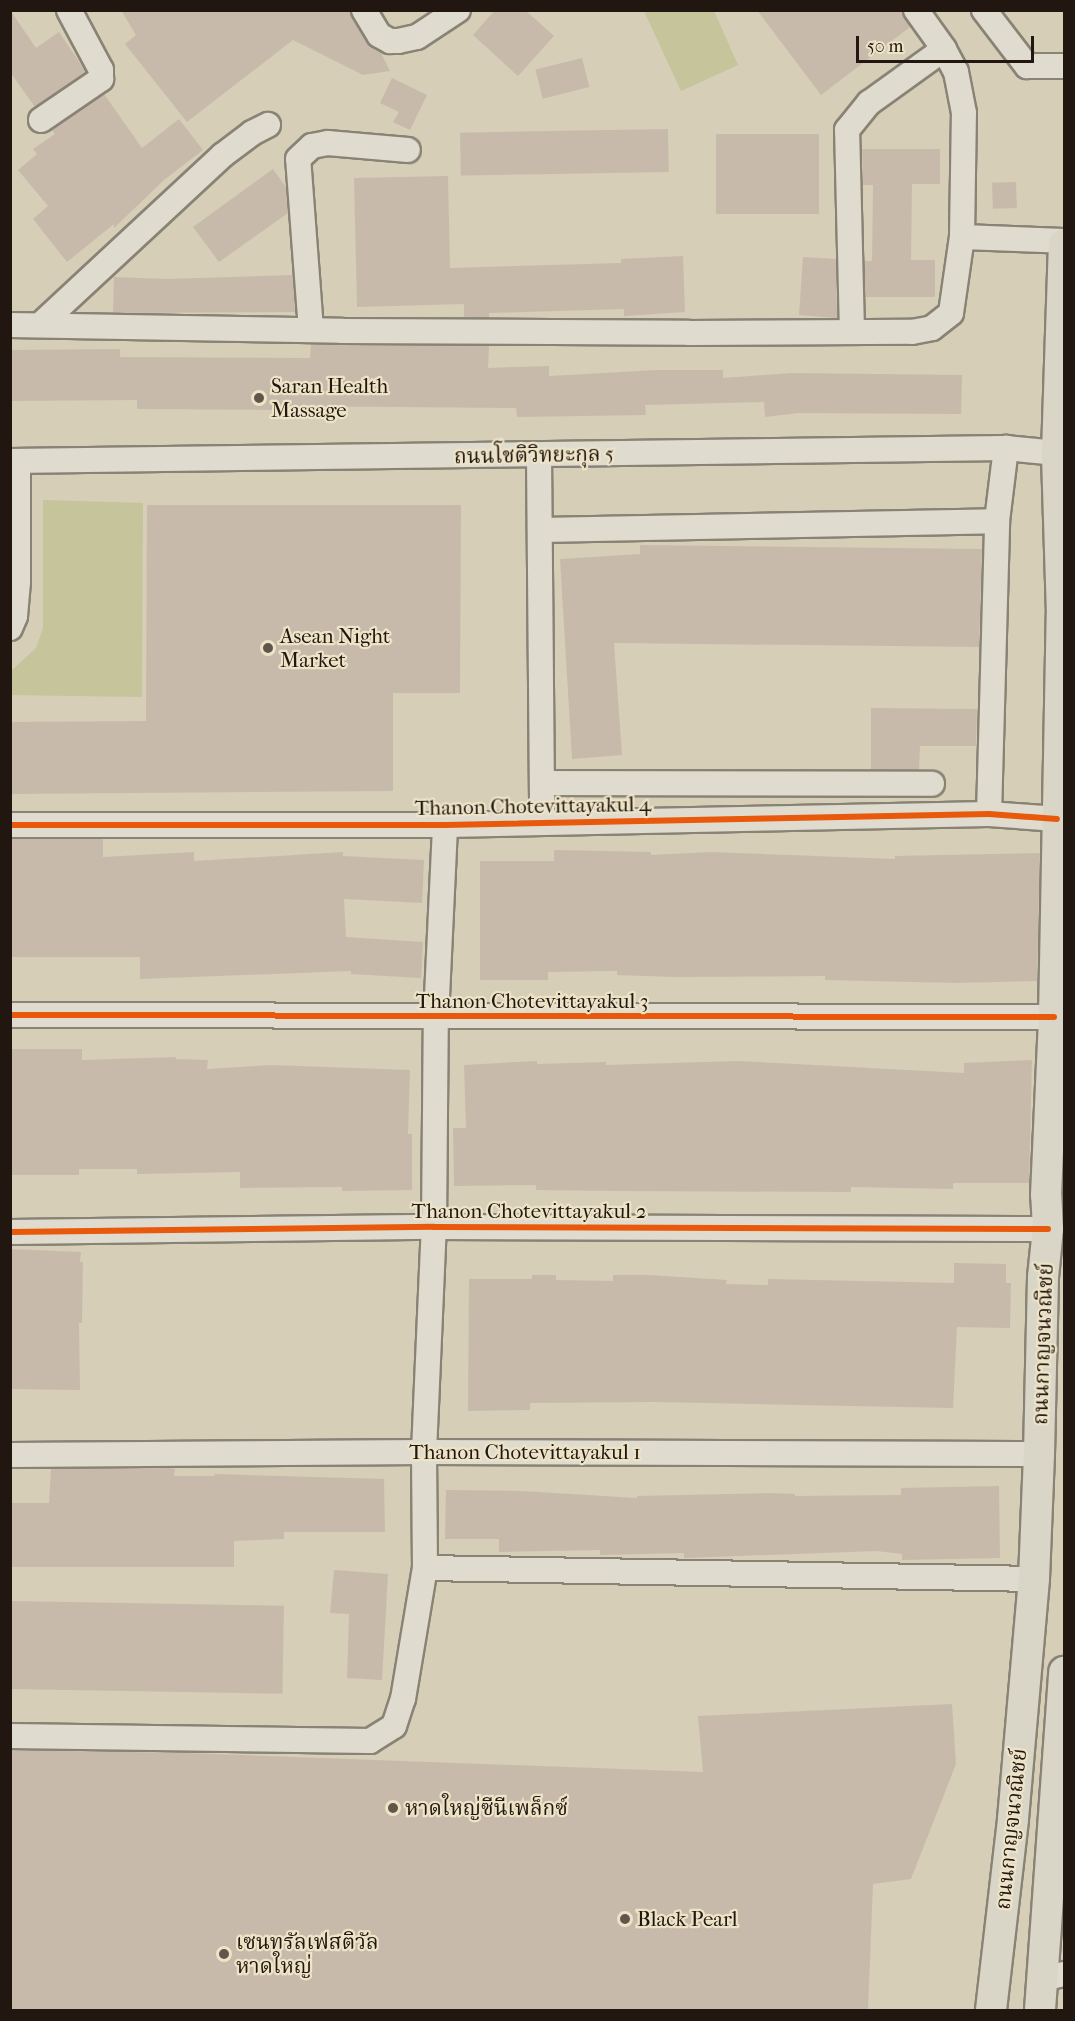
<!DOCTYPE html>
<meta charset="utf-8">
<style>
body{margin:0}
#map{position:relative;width:1075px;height:2021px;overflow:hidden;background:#d6ceb6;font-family:"IM FELL French Canon","Noto Serif Thai",serif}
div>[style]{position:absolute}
.green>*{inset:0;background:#c5c49b}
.building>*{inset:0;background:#c8baaa;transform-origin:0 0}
.roads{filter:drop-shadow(2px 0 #888375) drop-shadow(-2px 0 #888375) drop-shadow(0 2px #888375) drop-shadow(0 -2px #888375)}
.minor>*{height:24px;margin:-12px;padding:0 12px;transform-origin:12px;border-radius:12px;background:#dfdccf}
.major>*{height:30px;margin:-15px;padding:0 15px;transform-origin:15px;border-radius:15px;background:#d9d5c7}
.cycleway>*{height:6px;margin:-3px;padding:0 3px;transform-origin:3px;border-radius:3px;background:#e8590c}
.dots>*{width:16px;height:16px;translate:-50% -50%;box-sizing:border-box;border:3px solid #ede4c7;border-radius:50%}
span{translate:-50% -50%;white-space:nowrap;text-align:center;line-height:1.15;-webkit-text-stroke:4.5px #ede4c7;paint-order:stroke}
.poi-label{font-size:21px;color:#221611}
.left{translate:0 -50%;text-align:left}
.street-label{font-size:21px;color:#221611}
.frame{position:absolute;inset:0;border:12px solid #221611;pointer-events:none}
.scale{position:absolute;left:856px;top:36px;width:178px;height:27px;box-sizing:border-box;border:3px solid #221611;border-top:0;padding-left:8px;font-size:18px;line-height:21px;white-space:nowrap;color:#221611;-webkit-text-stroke:4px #ede4c7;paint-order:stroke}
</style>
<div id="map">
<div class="green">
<i style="clip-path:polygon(644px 11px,714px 11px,738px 65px,681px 91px)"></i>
<i style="clip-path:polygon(43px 500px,143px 503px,142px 697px,11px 695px,11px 671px,36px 648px,43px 628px)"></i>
</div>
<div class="building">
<i style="clip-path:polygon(10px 10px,36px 48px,59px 32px,86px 72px,35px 107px,10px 72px)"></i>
<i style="clip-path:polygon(121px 10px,350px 10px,367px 42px,381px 53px,390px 71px,363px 75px,293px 40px,187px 122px,125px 44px,136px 35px)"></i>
<i style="clip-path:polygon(495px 10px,525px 10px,554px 36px,518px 76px,473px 35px)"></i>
<i style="clip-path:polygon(757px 10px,902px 10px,910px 27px,821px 95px)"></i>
<i style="left:582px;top:58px;width:30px;height:48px;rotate:76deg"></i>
<i style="clip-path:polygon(392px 78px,427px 95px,410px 130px,393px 122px,399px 112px,380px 103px)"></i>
<i style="clip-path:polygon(104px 94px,142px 148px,179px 119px,203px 150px,164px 180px,114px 228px,114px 224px,67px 262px,33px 219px,48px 206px,18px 170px,37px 154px,33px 149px,55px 134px,52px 130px)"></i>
<i style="left:668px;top:129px;width:43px;height:208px;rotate:89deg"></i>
<i style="left:716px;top:134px;width:103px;height:80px"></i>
<i style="clip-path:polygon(862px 149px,940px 149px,940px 184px,912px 184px,911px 260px,935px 260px,935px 297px,865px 297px,864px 261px,872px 261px,873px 185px,863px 185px)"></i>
<i style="clip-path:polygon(273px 169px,286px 187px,288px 213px,219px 262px,193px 227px)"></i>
<i style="clip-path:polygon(448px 176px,450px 268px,621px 263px,621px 259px,683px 256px,685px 312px,624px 316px,624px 309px,489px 313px,489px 318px,464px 317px,464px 304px,357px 307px,354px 178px)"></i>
<i style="left:1016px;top:182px;width:26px;height:24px;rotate:88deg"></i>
<i style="clip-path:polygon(803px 257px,836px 259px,837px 318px,799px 315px)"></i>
<i style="clip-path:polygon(293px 275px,295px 312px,113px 313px,114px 277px,167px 279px)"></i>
<i style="clip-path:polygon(311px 345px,489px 346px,488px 368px,549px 366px,549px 376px,657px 370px,723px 370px,723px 378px,791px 373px,962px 375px,961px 414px,798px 413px,765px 417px,764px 402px,645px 405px,646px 415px,517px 417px,516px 408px,281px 406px,281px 410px,137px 409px,137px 400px,10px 401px,10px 350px,120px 349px,120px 357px,310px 358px)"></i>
<i style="clip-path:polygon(147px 505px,461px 505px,460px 693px,393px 693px,393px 791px,10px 794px,10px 722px,146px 721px)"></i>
<i style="clip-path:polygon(640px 545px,982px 549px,979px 647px,614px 643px,622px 755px,572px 759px,560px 559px,640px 554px)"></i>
<i style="clip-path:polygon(871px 708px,977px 709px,976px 746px,920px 746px,919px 770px,871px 770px)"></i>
<i style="clip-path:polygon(10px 839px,103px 839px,103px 857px,194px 852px,194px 861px,343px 852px,343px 856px,424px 860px,422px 903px,344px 899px,346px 937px,423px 942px,421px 978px,351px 974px,351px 971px,140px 979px,140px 957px,10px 957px)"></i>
<i style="clip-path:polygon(554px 850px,651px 852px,651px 855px,711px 852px,895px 859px,895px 856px,1040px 853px,1037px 981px,956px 983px,825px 980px,825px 976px,677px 977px,617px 975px,617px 971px,548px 972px,548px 980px,480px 980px,480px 861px,554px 861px)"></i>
<i style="clip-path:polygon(10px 1049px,82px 1049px,82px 1060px,176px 1057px,176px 1059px,208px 1060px,207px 1069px,270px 1065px,410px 1070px,408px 1134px,412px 1134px,412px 1190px,342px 1191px,342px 1187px,240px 1188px,240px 1172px,137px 1174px,137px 1169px,79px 1169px,79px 1175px,10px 1175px)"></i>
<i style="clip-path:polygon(1032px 1060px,1029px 1183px,953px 1183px,953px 1189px,851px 1187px,851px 1192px,615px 1191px,536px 1190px,536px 1185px,454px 1186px,453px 1128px,466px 1128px,464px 1065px,537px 1061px,537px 1064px,606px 1062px,606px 1065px,739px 1061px,964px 1073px,964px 1063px)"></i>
<i style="clip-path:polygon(10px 1249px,81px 1252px,80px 1262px,83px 1262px,82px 1323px,79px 1323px,80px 1390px,10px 1389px)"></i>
<i style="clip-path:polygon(954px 1263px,1006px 1264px,1006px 1283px,1011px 1283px,1010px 1328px,957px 1327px,953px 1408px,655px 1402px,530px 1403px,530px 1410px,468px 1411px,469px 1279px,532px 1279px,532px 1275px,556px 1275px,556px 1280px,613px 1281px,613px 1275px,650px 1275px,727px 1280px,726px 1284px,768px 1285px,768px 1279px,954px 1283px)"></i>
<i style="clip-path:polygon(169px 1468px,175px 1469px,174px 1476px,214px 1476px,215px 1474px,384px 1479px,385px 1532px,284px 1532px,284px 1539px,234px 1541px,234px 1567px,10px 1567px,10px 1503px,49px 1503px,51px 1469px)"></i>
<i style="clip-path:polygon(999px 1486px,1000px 1558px,902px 1560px,902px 1554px,876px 1551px,684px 1558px,684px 1553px,600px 1555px,600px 1550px,499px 1552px,499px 1539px,445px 1539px,446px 1490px,522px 1491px,637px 1498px,637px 1496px,771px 1493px,795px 1494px,795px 1496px,901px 1495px,901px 1488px)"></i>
<i style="clip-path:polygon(334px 1570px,388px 1574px,382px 1680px,347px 1678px,349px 1614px,330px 1613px)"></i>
<i style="left:10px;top:1601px;width:274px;height:88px;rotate:1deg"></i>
<i style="clip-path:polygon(952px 1704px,956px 1764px,911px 1879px,873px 1884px,868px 2010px,10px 2010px,10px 1750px,185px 1753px,703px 1772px,698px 1716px)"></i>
</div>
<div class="roads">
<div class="minor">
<i style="left:364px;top:10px;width:29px;rotate:59deg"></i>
<i style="left:379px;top:35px;width:13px;rotate:29deg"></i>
<i style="left:390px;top:41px;width:8px"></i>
<i style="left:398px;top:41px;width:19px;rotate:-12deg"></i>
<i style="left:417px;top:37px;width:49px;rotate:-33.4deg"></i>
<i style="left:984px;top:10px;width:71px;rotate:52.5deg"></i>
<i style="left:1027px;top:66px;width:37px"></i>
<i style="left:41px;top:120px;width:73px;rotate:-34.3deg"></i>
<i style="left:101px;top:79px;width:9px;rotate:-90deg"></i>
<i style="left:101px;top:70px;width:68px;rotate:-118.1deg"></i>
<i style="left:962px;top:237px;width:102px;rotate:2.2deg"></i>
<i style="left:41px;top:324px;width:248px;rotate:-42.9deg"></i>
<i style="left:223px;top:155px;width:36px;rotate:-37deg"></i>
<i style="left:252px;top:133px;width:18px;rotate:-27deg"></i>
<i style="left:10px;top:325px;width:332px;rotate:1deg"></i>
<i style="left:342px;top:331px;width:347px;rotate:0.3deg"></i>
<i style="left:689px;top:333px;width:223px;rotate:-0.3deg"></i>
<i style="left:912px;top:332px;width:20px;rotate:-11deg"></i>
<i style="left:932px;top:328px;width:24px;rotate:-38deg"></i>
<i style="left:951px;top:313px;width:77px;rotate:-81.8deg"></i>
<i style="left:962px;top:237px;width:124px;rotate:-89.1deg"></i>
<i style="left:964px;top:113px;width:42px;rotate:-101deg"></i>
<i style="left:956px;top:72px;width:26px;rotate:-118deg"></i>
<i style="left:944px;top:49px;width:48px;rotate:-125.7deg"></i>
<i style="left:311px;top:330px;width:171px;rotate:-94.3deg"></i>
<i style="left:298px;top:159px;width:19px;rotate:-43deg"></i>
<i style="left:312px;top:146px;width:16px;rotate:-11deg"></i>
<i style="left:328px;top:143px;width:80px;rotate:5deg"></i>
<i style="left:852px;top:332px;width:202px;rotate:-91.4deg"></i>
<i style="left:847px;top:130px;width:35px;rotate:-51deg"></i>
<i style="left:869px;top:103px;width:92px;rotate:-35.8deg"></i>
<i style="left:539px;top:455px;width:367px;rotate:89.5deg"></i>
<i style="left:10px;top:461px;width:996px;rotate:-0.75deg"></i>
<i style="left:1006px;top:448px;width:51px;rotate:5.6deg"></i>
<i style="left:540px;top:530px;width:457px;rotate:-1.1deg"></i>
<i style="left:997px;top:521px;width:74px;rotate:-83deg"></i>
<i style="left:10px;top:628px;width:13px;rotate:-67deg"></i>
<i style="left:15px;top:616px;width:34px;rotate:-85deg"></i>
<i style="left:18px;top:582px;width:121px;rotate:-90deg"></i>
<i style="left:542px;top:783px;width:390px;rotate:0.1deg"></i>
<i style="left:989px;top:814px;width:293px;rotate:-88.4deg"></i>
<i style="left:10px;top:825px;width:435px"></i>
<i style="left:445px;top:825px;width:544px;rotate:-1.16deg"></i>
<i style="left:989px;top:814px;width:68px;rotate:4.2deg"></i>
<i style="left:10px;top:1015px;width:1044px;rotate:0.11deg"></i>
<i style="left:10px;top:1232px;width:424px;rotate:-0.7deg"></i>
<i style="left:434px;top:1227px;width:614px;rotate:0.19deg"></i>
<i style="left:10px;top:1455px;width:414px;rotate:-0.4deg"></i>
<i style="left:424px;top:1452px;width:615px;rotate:0.19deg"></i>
<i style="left:425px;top:1568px;width:609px;rotate:1.03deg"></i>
<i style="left:10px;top:1736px;width:360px;rotate:0.8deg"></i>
<i style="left:370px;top:1741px;width:28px;rotate:-32deg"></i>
<i style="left:394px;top:1726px;width:28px;rotate:-72deg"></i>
<i style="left:403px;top:1699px;width:133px;rotate:-80.5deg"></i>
<i style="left:425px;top:1568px;width:116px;rotate:-90.5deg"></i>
<i style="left:424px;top:1452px;width:225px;rotate:-87.5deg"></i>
<i style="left:434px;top:1227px;width:209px;rotate:-89.5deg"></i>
<i style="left:436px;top:1018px;width:193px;rotate:-87.3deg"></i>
<i style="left:1042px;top:1979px;width:23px;rotate:-13deg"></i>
</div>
<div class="major">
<i style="left:991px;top:2010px;width:192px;rotate:-83.4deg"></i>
<i style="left:1013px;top:1819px;width:241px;rotate:-85deg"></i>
<i style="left:1034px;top:1579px;width:125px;rotate:-87.7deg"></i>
<i style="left:1039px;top:1454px;width:177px;rotate:-88.7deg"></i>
<i style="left:1043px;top:1277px;width:48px;rotate:-84.1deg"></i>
<i style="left:1048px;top:1229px;width:34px;rotate:-93deg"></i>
<i style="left:1046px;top:1195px;width:178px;rotate:-87.4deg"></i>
<i style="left:1054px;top:1017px;width:402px;rotate:-88.9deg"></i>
<i style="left:1062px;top:615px;width:162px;rotate:-91.8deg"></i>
<i style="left:1057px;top:453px;width:209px;rotate:-88.1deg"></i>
<i style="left:1040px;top:2010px;width:339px;rotate:-85.9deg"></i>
</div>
</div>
<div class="cycleway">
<i style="left:10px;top:825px;width:435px"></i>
<i style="left:445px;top:825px;width:544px;rotate:-1.16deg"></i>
<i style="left:989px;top:814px;width:68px;rotate:4.2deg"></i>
<i style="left:10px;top:1015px;width:1044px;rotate:0.11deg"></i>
<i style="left:10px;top:1232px;width:424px;rotate:-0.7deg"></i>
<i style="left:434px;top:1227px;width:614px;rotate:0.19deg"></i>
</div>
<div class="dots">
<i style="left:259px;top:398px;background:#61564b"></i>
<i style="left:268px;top:648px;background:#61564b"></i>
<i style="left:393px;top:1808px;background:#61564b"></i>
<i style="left:625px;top:1919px;background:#61564b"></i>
<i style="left:224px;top:1954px;background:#61564b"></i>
</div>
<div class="poi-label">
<span class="left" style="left:271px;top:398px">Saran Health<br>Massage</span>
<span class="left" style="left:280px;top:648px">Asean Night<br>Market</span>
<span class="left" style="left:405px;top:1808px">หาดใหญ่ซีนีเพล็กซ์</span>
<span class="left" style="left:637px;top:1919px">Black Pearl</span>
<span class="left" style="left:236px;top:1954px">เซนทรัลเฟสติวัล<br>หาดใหญ่</span>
</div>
<div class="street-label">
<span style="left:534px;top:455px;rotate:-1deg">ถนนโชติวิทยะกุล 5</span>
<span style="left:533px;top:806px;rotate:-1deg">Thanon Chotevittayakul 4</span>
<span style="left:532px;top:1001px">Thanon Chotevittayakul 3</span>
<span style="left:529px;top:1211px">Thanon Chotevittayakul 2</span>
<span style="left:1043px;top:1344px;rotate:-88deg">ถนนกาญจนวณิชย์</span>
<span style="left:525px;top:1452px">Thanon Chotevittayakul 1</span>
<span style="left:1011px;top:1829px;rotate:-84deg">ถนนกาญจนวณิชย์</span>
</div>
<div class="frame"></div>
<div class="scale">50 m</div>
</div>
